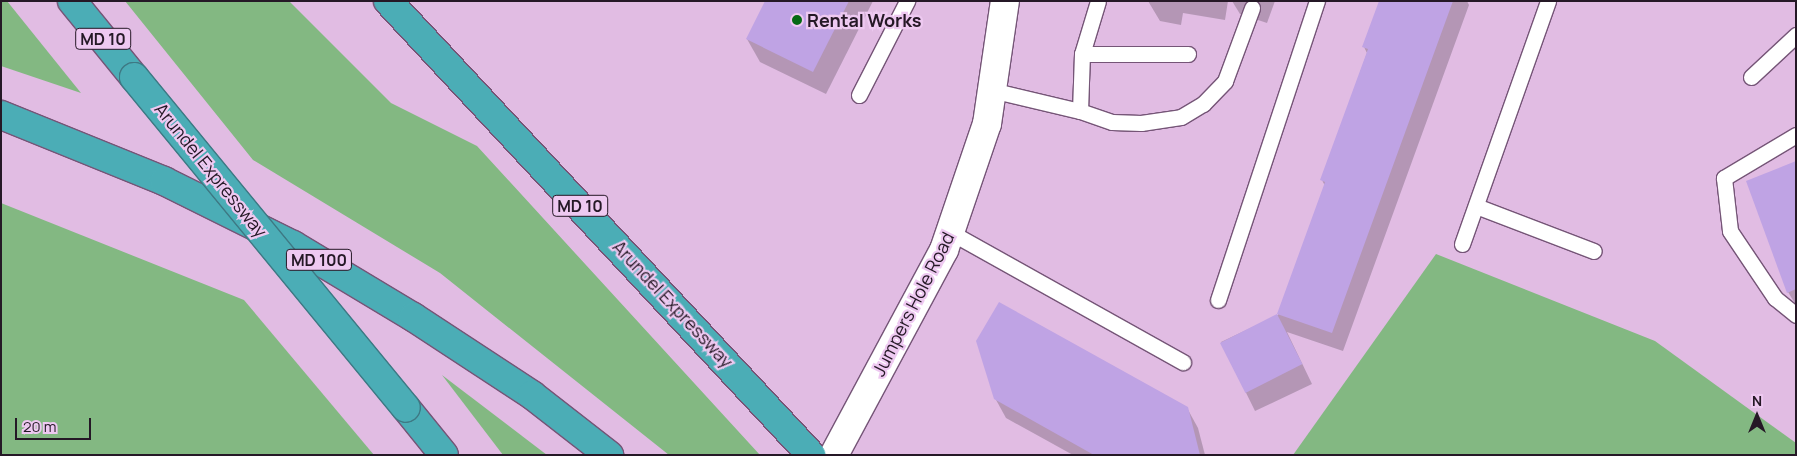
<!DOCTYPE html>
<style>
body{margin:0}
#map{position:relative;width:1797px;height:456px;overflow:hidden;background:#e1bce3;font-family:Manrope,sans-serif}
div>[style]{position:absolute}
.green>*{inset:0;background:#83b882}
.shadow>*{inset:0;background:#0003}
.building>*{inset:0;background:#bfa3e4;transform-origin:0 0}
.roads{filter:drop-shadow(1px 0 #755577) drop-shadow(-1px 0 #755577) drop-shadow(0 1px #755577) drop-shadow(0 -1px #755577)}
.lane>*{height:15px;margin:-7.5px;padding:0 7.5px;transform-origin:7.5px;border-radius:7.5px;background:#fff}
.secondary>*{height:28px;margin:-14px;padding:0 14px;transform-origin:14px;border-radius:14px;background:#fff}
.highway>*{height:28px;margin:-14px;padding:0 14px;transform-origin:14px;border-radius:14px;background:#4badb6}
.bridges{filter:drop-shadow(1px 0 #3e7984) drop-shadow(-1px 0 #3e7984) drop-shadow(0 1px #3e7984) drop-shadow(0 -1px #3e7984)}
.highway-bridge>*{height:28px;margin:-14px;padding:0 14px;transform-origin:14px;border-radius:14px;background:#4badb6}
.dots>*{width:14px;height:14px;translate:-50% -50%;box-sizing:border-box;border:2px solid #eec9f1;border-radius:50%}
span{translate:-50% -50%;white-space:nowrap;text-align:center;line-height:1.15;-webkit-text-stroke:4.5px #eec9f1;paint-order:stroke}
.shield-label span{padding:1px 4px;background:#eec9f1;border:1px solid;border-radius:4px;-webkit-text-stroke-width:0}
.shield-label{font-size:16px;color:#251826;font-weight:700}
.poi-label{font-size:18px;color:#251826;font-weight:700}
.left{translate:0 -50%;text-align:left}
.street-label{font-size:18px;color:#251826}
.frame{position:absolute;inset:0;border:2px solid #251826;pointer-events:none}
.north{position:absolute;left:1732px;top:391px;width:50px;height:50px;-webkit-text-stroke:4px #eec9f1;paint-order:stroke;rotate:0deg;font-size:14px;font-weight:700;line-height:20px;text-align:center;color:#251826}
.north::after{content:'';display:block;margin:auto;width:18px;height:22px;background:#251826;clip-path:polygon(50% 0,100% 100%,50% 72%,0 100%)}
.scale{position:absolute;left:15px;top:418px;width:76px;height:22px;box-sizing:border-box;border:2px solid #251826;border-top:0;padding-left:6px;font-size:15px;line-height:18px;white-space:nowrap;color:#251826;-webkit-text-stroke:4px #eec9f1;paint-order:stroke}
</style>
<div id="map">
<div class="green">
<i style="clip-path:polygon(1px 1px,7px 1px,81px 93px,1px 66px)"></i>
<i style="clip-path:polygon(125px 1px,289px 1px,391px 103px,477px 146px,760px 455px,669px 455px,440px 273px,253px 160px)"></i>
<i style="clip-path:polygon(1px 203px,244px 300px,374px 455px,1px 455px)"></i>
<i style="clip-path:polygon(1436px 254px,1655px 341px,1796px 443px,1796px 455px,1293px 455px)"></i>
<i style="clip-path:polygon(442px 375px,547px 455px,503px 455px)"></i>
</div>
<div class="shadow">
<i style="clip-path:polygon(766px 1px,873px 1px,826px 94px,760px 62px,747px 39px)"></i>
<i style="clip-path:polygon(1148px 1px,1228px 1px,1225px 20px,1183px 13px,1181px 25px,1160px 21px)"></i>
<i style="clip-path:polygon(1232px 1px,1275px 1px,1267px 23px,1240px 14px)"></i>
<i style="clip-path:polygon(1380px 1px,1467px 1px,1469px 5px,1343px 351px,1287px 332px,1312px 384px,1255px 411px,1221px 342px,1278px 315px,1325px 186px,1322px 180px,1367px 53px,1364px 47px)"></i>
<i style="clip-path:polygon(1796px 162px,1796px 305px,1788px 292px)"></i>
<i style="clip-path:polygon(995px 398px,1187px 408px,1198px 428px,1205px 455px,1073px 455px,1006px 418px)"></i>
</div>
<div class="building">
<i style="clip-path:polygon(765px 1px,849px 1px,813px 72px,746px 39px)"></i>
<i style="clip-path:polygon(1379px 1px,1453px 1px,1332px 333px,1277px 314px,1325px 182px,1320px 180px,1368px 49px,1362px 47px)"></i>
<i style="clip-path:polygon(1796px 161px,1796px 289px,1787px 293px,1746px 181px)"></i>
<i style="clip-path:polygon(999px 302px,1188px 407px,1200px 455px,1094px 455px,994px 399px,976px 341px)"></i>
<i style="left:1277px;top:314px;width:56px;height:64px;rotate:63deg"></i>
</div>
<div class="roads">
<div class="lane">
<i style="left:1082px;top:54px;width:106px"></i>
<i style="left:1751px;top:77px;width:62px;rotate:-43deg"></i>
<i style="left:991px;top:90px;width:91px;rotate:13.3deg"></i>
<i style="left:1080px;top:111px;width:57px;rotate:-88deg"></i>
<i style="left:1082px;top:54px;width:55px;rotate:-73.2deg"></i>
<i style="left:859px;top:95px;width:106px;rotate:-62.9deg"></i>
<i style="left:1080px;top:111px;width:34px;rotate:19deg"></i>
<i style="left:1112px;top:122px;width:29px;rotate:2deg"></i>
<i style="left:1141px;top:123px;width:40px;rotate:-8.5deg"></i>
<i style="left:1181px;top:117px;width:26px;rotate:-31deg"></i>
<i style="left:1203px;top:104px;width:32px;rotate:-46deg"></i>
<i style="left:1225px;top:81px;width:78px;rotate:-69.7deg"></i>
<i style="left:1796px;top:135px;width:84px;rotate:149.2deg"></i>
<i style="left:1724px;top:178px;width:53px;rotate:83.5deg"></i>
<i style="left:1730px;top:231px;width:81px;rotate:56.1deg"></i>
<i style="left:1775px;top:298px;width:27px;rotate:39deg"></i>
<i style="left:1476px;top:206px;width:126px;rotate:20.9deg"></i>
<i style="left:950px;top:232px;width:267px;rotate:29.2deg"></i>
<i style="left:1462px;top:244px;width:258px;rotate:-70.5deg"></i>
<i style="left:1218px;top:300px;width:315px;rotate:-71.7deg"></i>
</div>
<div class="secondary">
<i style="left:834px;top:455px;width:233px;rotate:-61.8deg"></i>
<i style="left:944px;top:250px;width:133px;rotate:-71.2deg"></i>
<i style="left:987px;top:124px;width:124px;rotate:-81.7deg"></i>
</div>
<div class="highway">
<i style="left:72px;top:1px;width:98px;rotate:50.8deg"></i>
<i style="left:388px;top:1px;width:621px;rotate:47.02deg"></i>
<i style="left:1px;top:115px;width:176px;rotate:22deg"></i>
<i style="left:164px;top:181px;width:144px;rotate:26.4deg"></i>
<i style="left:293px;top:245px;width:140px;rotate:31deg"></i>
<i style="left:413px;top:317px;width:142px;rotate:33.2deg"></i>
<i style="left:532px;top:395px;width:98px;rotate:37.9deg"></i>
<i style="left:406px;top:408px;width:60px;rotate:51deg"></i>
</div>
</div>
<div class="bridges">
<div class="highway-bridge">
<i style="left:134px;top:77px;width:428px;rotate:50.6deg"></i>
</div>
</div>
<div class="dots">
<i style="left:797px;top:20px;background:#046914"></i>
</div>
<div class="shield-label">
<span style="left:103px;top:39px">MD 10</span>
<span style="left:580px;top:206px">MD 10</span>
<span style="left:319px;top:260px">MD 100</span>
</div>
<div class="poi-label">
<span class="left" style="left:807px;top:20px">Rental Works</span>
</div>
<div class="street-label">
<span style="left:211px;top:170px;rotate:51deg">Arundel Expressway</span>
<span style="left:673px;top:304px;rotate:47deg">Arundel Expressway</span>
<span style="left:913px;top:304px;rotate:-63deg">Jumpers Hole Road</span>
</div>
<div class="frame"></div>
<div class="north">N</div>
<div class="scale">20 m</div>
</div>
